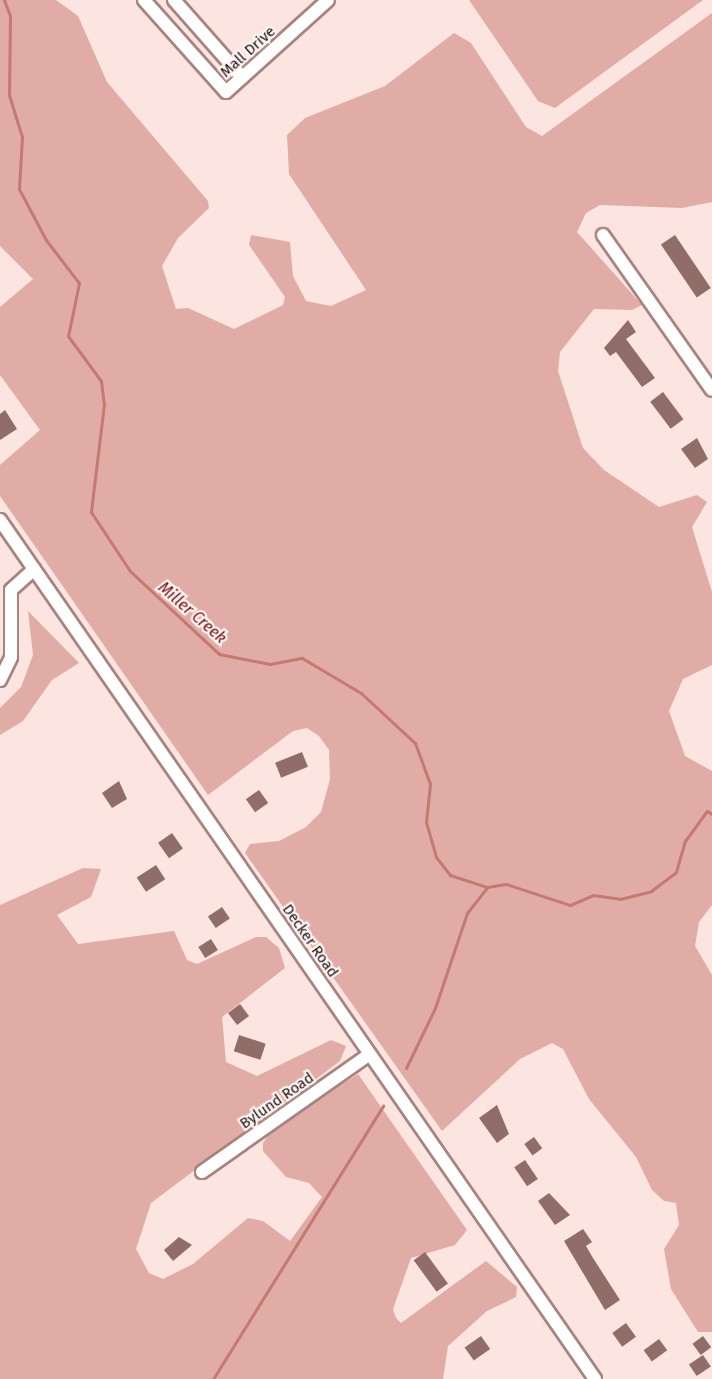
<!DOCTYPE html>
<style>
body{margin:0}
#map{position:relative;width:712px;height:1379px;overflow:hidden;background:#fce4e1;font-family:"Fira Sans",sans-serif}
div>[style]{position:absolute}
.green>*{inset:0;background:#e2aca6}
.stream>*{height:3px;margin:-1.5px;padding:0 1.5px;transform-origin:1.5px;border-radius:1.5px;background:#c47971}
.building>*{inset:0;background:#906d69;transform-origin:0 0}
.roads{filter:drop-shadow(2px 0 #a7847f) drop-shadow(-2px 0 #a7847f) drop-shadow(0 2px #a7847f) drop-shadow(0 -2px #a7847f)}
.minor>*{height:12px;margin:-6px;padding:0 6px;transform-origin:6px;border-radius:6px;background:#fff}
span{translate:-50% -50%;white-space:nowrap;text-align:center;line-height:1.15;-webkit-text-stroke:4.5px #fef5f4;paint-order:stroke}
.street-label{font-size:15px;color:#1e110f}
.water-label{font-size:16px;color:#6d1111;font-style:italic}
</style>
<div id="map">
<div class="green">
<i style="clip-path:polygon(0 0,56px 0,78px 16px,107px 82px,208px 201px,209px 208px,178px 238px,162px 266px,176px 309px,188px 308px,234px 329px,283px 305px,285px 297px,249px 245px,251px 235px,290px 242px,293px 276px,306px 301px,331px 306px,366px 290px,289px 174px,287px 135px,305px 118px,385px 86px,454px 33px,471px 43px,526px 127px,542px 136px,712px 13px,712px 202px,682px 208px,600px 205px,586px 213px,577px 232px,642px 305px,632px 310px,594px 309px,560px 352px,558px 371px,583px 448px,604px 470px,659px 507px,697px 495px,707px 502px,692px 527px,712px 592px,712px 665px,683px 679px,669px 711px,685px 756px,712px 771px,712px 905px,699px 922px,695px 946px,712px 975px,712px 1332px,698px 1332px,671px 1289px,664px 1249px,679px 1225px,676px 1203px,664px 1201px,652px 1190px,636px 1157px,589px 1099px,563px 1049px,552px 1043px,520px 1059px,442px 1131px,245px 853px,250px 844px,279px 841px,306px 827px,321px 812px,330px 779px,329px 750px,319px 736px,307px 728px,293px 731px,208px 795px,0 496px,0 465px,40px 430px,0 375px,0 307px,33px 279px,0 246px)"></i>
<i style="clip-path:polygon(469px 0,703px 0,555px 108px,538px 101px)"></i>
<i style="clip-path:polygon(28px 611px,79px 663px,52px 680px,23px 721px,0 735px,0 708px,21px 687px,33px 655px)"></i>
<i style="clip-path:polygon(83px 868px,101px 869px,91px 897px,57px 915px,78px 944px,174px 931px,187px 960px,197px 964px,256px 937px,266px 937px,279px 948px,285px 968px,222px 1017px,226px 1062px,257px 1076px,331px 1040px,346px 1046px,340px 1061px,151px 1203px,136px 1249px,149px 1273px,163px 1279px,193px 1264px,248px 1218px,263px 1221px,290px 1241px,322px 1197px,309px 1183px,286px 1177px,263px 1151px,263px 1143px,273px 1128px,358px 1074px,467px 1230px,455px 1245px,411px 1258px,393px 1309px,396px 1318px,401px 1323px,486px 1261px,517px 1287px,516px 1297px,487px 1311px,448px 1346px,443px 1379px,0 1379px,0 905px)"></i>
</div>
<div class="stream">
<i style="left:4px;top:0;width:17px;rotate:69deg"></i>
<i style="left:10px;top:16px;width:79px;rotate:90.7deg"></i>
<i style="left:9px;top:95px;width:44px;rotate:72.8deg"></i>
<i style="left:22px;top:137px;width:52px;rotate:93.3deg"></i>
<i style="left:19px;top:189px;width:58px;rotate:62.1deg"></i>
<i style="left:46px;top:240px;width:54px;rotate:52.5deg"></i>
<i style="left:79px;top:283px;width:54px;rotate:101.7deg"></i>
<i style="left:68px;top:336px;width:56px;rotate:53.7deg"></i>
<i style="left:101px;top:381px;width:23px;rotate:83deg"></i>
<i style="left:104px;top:404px;width:109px;rotate:96.9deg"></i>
<i style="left:91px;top:512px;width:71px;rotate:56.5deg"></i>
<i style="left:130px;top:571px;width:122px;rotate:43deg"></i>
<i style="left:219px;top:654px;width:52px;rotate:11.1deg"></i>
<i style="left:270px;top:664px;width:33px;rotate:-11deg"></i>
<i style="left:302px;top:658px;width:69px;rotate:30.7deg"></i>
<i style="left:361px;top:693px;width:74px;rotate:42.8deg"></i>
<i style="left:415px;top:743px;width:44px;rotate:69.9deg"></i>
<i style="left:430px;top:784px;width:38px;rotate:96deg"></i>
<i style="left:426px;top:822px;width:36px;rotate:74deg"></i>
<i style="left:436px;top:857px;width:23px;rotate:52deg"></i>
<i style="left:450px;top:875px;width:39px;rotate:18deg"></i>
<i style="left:487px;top:887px;width:19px;rotate:-9deg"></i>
<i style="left:506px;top:884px;width:67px;rotate:18.2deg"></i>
<i style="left:570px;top:905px;width:25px;rotate:-23deg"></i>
<i style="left:593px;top:895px;width:27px;rotate:8deg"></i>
<i style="left:620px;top:899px;width:32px;rotate:-14deg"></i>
<i style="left:651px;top:891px;width:31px;rotate:-37deg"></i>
<i style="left:676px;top:872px;width:32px;rotate:-74deg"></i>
<i style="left:685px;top:841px;width:37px;rotate:-54deg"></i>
<i style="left:707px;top:811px;width:6px;rotate:31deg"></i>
<i style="left:406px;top:1068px;width:67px;rotate:-64.2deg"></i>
<i style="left:435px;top:1008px;width:100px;rotate:-71.4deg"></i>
<i style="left:467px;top:913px;width:33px;rotate:-52deg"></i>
<i style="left:213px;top:1379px;width:322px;rotate:-58.1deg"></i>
</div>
<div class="building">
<i style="left:675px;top:235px;width:64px;height:17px;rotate:56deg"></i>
<i style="clip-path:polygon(628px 320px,636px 332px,626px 339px,655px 378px,642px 387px,616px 352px,610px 356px,604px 348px)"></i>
<i style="left:663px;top:392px;width:34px;height:16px;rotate:53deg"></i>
<i style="clip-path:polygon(5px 410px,17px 429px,0 440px,0 414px)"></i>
<i style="clip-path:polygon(697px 438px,708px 459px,695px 468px,681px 449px)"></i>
<i style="left:302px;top:752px;width:16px;height:29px;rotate:68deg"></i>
<i style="clip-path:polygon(119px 781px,127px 799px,112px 808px,102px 793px)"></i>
<i style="left:259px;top:790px;width:16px;height:16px;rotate:55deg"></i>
<i style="left:172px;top:833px;width:19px;height:17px;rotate:55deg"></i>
<i style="left:156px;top:865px;width:17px;height:23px;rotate:57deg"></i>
<i style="left:222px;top:907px;width:14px;height:17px;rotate:56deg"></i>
<i style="left:211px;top:939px;width:13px;height:15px;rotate:58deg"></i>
<i style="left:240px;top:1004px;width:15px;height:15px;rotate:53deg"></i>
<i style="left:239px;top:1035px;width:28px;height:17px;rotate:18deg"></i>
<i style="clip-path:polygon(497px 1105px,509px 1134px,497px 1143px,479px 1118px)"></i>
<i style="left:534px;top:1137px;width:14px;height:12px;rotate:54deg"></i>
<i style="left:525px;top:1160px;width:23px;height:13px;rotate:56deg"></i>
<i style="clip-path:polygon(549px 1193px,570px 1215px,555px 1225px,538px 1201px)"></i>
<i style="clip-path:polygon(583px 1229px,592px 1242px,586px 1246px,593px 1258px,620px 1300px,605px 1310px,564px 1241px)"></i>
<i style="clip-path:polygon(179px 1237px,192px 1245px,173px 1261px,164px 1250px)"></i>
<i style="left:425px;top:1252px;width:39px;height:14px;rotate:54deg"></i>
<i style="left:626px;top:1323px;width:17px;height:17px;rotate:54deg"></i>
<i style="left:481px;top:1336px;width:16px;height:20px;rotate:55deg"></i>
<i style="left:703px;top:1336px;width:14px;height:13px;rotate:54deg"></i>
<i style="left:659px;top:1339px;width:14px;height:19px;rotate:54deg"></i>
<i style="left:703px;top:1355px;width:14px;height:17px;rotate:56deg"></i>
</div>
<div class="roads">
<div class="minor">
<i style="left:144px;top:0;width:123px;rotate:48.3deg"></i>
<i style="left:226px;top:92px;width:137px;rotate:-42deg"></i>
<i style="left:174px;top:0;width:103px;rotate:48.6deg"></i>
<i style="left:603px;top:235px;width:189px;rotate:54.9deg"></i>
<i style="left:0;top:520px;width:1045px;rotate:55.29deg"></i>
<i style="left:0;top:680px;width:25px;rotate:-64deg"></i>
<i style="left:11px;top:657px;width:67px;rotate:-90deg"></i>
<i style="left:11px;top:590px;width:31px;rotate:-42deg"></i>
<i style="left:202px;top:1172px;width:205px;rotate:-35.1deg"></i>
</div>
</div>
<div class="street-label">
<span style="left:248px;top:52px;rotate:-42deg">Mall Drive</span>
<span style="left:310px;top:941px;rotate:55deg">Decker Road</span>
<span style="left:277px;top:1101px;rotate:-35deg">Bylund Road</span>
</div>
<div class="water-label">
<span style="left:192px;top:613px;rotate:41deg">Miller Creek</span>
</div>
</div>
